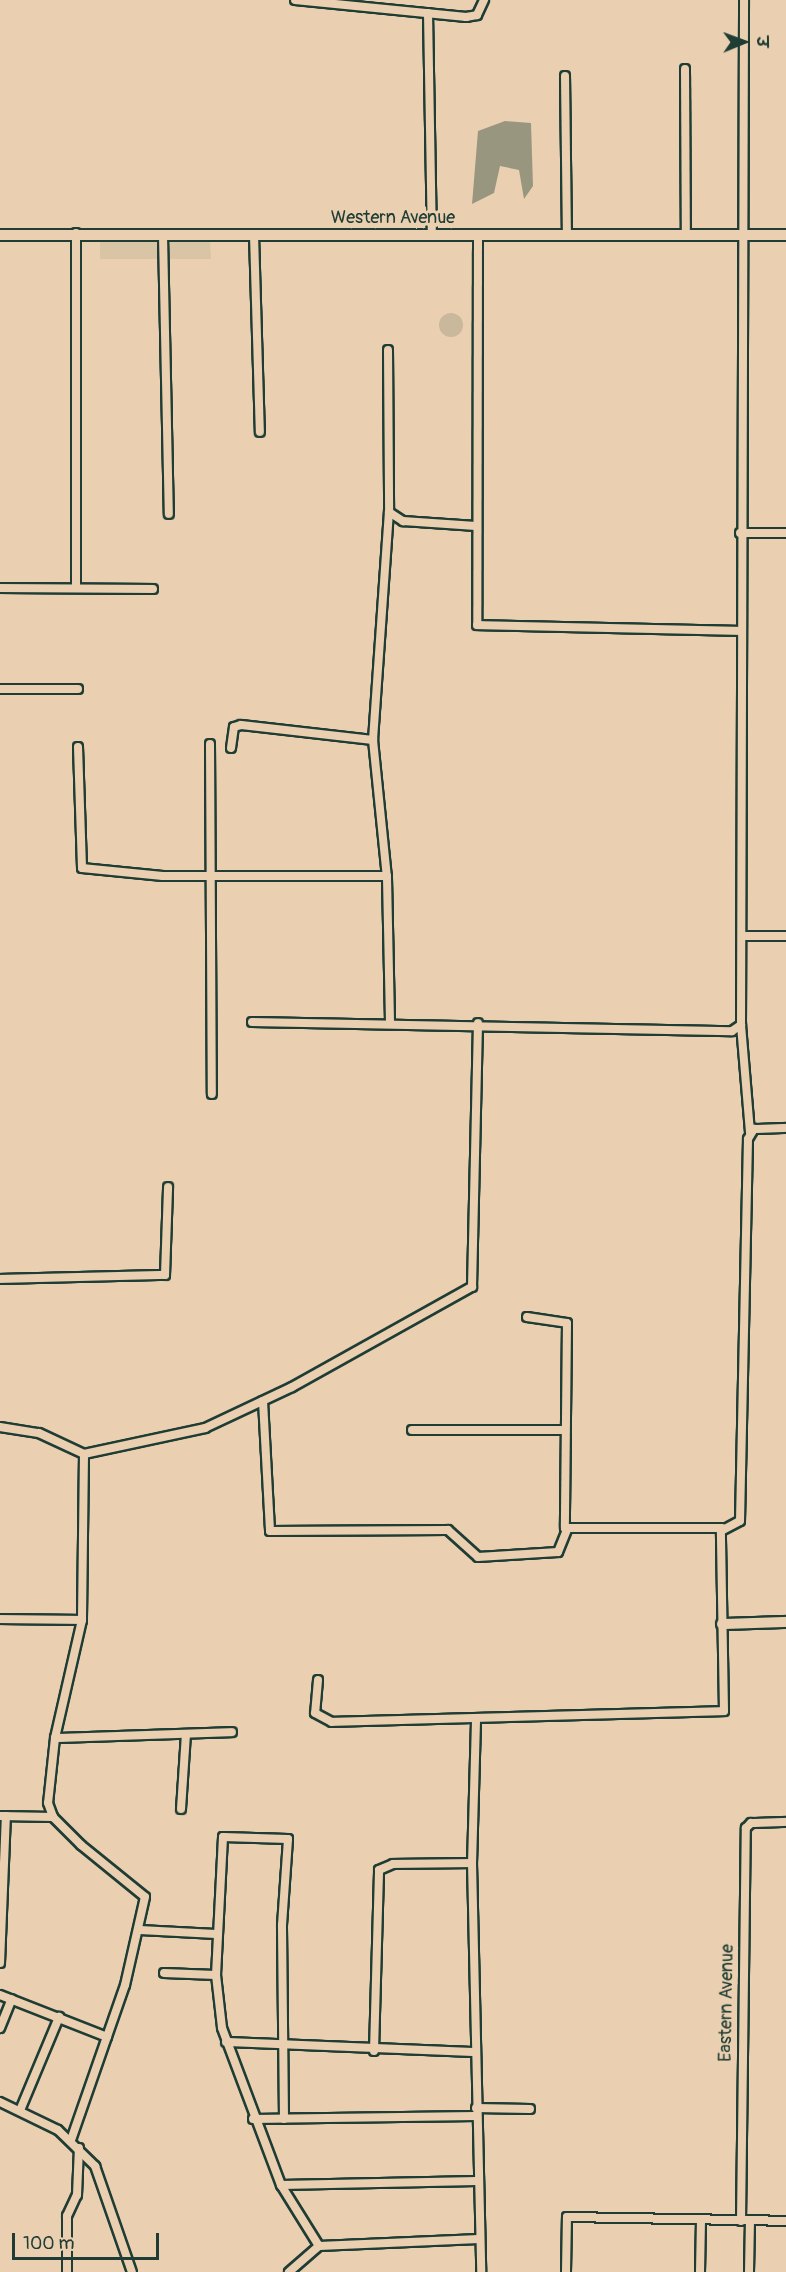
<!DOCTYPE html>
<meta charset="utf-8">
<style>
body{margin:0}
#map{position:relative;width:786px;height:2272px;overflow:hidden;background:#ead0b1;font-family:Pangolin,"Playpen Sans Deva",sans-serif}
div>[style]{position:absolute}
.built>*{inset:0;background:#d9c4a6}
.green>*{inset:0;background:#c9b89c}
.round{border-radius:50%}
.water>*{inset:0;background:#999680}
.roads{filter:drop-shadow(2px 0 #1f3d34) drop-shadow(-2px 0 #1f3d34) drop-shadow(0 2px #1f3d34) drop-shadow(0 -2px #1f3d34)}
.minor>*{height:8px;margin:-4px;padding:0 4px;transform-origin:4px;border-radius:4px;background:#ead0b1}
.tertiary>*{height:10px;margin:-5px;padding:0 5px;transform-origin:5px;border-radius:5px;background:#ead0b1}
span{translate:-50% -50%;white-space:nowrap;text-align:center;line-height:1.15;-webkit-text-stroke:6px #ead0b1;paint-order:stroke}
.street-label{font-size:18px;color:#1f3d34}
.north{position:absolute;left:714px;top:12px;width:60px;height:60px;-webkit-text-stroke:4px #ead0b1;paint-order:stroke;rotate:89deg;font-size:16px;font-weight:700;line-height:24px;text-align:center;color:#1f3d34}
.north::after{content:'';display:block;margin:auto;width:21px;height:27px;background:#1f3d34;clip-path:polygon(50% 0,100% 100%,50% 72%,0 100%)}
.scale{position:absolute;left:12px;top:2233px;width:147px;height:27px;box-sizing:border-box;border:3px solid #1f3d34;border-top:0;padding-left:8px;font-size:18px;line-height:21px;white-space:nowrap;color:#1f3d34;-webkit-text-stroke:4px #ead0b1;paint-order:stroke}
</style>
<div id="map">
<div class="built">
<i style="clip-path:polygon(100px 236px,210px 241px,211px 259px,100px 259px)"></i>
</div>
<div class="green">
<i class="round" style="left:439px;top:313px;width:24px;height:24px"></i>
</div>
<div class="water">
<i style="clip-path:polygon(505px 121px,531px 123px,533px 186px,524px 199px,519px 170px,500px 166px,494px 193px,472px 204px,478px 131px)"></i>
</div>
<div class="roads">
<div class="minor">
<i style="left:295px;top:0;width:172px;rotate:5.7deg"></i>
<i style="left:466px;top:17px;width:11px;rotate:-10deg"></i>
<i style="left:477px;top:15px;width:17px;rotate:-65deg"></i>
<i style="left:428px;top:13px;width:221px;rotate:89deg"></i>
<i style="left:685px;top:69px;width:166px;rotate:89.7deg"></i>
<i style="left:565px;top:76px;width:158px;rotate:89.3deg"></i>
<i style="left:76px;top:233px;width:355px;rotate:90deg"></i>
<i style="left:478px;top:234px;width:391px;rotate:90.1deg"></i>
<i style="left:477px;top:625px;width:263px;rotate:1.3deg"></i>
<i style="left:254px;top:235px;width:197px;rotate:88.3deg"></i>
<i style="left:163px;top:236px;width:278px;rotate:88.8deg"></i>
<i style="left:388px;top:350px;width:162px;rotate:89.6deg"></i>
<i style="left:389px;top:512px;width:17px;rotate:33deg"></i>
<i style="left:403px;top:521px;width:73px;rotate:3.9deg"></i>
<i style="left:740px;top:533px;width:46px"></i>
<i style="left:0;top:588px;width:153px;rotate:0.4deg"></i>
<i style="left:0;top:689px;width:78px"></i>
<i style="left:373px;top:740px;width:229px;rotate:-86deg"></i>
<i style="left:210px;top:744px;width:350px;rotate:89.7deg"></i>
<i style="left:78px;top:747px;width:121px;rotate:88.1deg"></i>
<i style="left:82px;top:868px;width:81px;rotate:5.6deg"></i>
<i style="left:163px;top:876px;width:224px"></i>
<i style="left:231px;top:748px;width:21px;rotate:-82deg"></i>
<i style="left:234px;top:727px;width:7px;rotate:-16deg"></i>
<i style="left:241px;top:725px;width:133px;rotate:6.5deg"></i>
<i style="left:373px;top:740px;width:139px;rotate:84.2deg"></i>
<i style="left:387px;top:878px;width:143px;rotate:88.8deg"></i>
<i style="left:743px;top:936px;width:43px"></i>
<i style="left:252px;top:1022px;width:480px;rotate:1.1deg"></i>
<i style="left:732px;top:1031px;width:11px;rotate:-34deg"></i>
<i style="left:741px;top:1025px;width:1025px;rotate:-89.83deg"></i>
<i style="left:741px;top:1025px;width:108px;rotate:85.2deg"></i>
<i style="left:0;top:1279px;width:165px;rotate:-1.4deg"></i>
<i style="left:165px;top:1275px;width:88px;rotate:-88deg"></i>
<i style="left:527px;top:1317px;width:40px;rotate:8.5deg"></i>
<i style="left:567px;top:1323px;width:205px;rotate:90.6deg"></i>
<i style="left:565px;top:1528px;width:157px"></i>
<i style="left:263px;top:1401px;width:130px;rotate:86.9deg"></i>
<i style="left:270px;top:1531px;width:178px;rotate:-0.3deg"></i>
<i style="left:448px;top:1530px;width:40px;rotate:42deg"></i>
<i style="left:478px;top:1557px;width:80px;rotate:-3.6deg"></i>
<i style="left:558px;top:1552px;width:24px;rotate:-68deg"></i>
<i style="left:0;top:1427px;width:39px;rotate:9deg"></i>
<i style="left:39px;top:1433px;width:50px;rotate:25deg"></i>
<i style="left:84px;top:1454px;width:166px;rotate:90.7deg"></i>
<i style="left:82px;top:1620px;width:121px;rotate:102.9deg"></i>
<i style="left:55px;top:1738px;width:65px;rotate:96.1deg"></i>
<i style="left:48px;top:1803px;width:15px;rotate:70deg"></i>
<i style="left:53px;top:1817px;width:40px;rotate:45deg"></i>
<i style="left:81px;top:1845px;width:82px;rotate:39.1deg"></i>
<i style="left:145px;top:1897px;width:90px;rotate:102.8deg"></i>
<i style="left:125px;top:1985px;width:164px;rotate:109.2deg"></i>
<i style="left:412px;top:1430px;width:153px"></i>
<i style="left:84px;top:1454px;width:124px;rotate:-12.1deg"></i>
<i style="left:205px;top:1428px;width:96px;rotate:-25.2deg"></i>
<i style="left:292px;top:1387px;width:206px;rotate:-29.1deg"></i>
<i style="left:472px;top:1287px;width:264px;rotate:-88.7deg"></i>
<i style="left:0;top:1619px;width:82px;rotate:0.7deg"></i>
<i style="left:318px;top:1680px;width:33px;rotate:95deg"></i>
<i style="left:315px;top:1713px;width:19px;rotate:28deg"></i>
<i style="left:332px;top:1722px;width:392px;rotate:-1.6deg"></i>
<i style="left:724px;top:1711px;width:180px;rotate:-91deg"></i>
<i style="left:721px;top:1531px;width:21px;rotate:-28deg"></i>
<i style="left:740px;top:1521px;width:382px;rotate:-88.8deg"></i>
<i style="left:748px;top:1139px;width:12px;rotate:-59deg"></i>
<i style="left:754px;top:1129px;width:32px;rotate:-2deg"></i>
<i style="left:476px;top:1721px;width:142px;rotate:91.6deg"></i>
<i style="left:472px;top:1863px;width:409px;rotate:88.7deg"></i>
<i style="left:55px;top:1738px;width:177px;rotate:-1.9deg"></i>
<i style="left:181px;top:1809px;width:75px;rotate:-86.2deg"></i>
<i style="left:0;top:1816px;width:53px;rotate:1.1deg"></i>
<i style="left:140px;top:1930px;width:76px;rotate:3deg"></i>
<i style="left:0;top:1963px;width:147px;rotate:-87.7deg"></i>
<i style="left:164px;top:1973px;width:52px;rotate:2.2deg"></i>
<i style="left:0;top:1995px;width:115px;rotate:21.4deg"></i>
<i style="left:0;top:2028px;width:31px;rotate:-68deg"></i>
<i style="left:226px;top:2042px;width:249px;rotate:2.3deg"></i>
<i style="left:374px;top:2051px;width:181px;rotate:-88.4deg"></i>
<i style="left:379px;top:1870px;width:15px;rotate:-23deg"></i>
<i style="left:393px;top:1864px;width:79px;rotate:-0.7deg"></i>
<i style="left:0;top:2102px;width:64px;rotate:25.8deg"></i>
<i style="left:58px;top:2130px;width:52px;rotate:44.2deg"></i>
<i style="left:95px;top:2166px;width:112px;rotate:70.8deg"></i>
<i style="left:21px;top:2108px;width:99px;rotate:-67.3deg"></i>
<i style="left:476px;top:2108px;width:54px;rotate:1.1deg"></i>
<i style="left:253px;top:2119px;width:223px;rotate:-0.8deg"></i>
<i style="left:284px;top:2119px;width:194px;rotate:-90.6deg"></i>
<i style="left:282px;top:1925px;width:86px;rotate:-86deg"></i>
<i style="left:288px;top:1839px;width:65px;rotate:-178.2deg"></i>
<i style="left:223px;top:1837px;width:138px;rotate:92.9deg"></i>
<i style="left:216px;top:1975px;width:53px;rotate:83.5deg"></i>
<i style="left:222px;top:2028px;width:168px;rotate:69.4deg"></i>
<i style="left:281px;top:2185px;width:72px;rotate:58.1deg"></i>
<i style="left:281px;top:2185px;width:196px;rotate:-1.2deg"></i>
<i style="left:741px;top:2221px;width:393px;rotate:-89.3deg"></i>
<i style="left:746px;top:1828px;width:7px;rotate:-45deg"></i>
<i style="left:751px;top:1823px;width:35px;rotate:-2deg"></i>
<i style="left:67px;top:2272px;width:56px;rotate:-90deg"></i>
<i style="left:67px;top:2216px;width:23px;rotate:-65deg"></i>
<i style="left:77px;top:2195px;width:47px;rotate:-87.6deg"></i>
<i style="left:289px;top:2272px;width:40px;rotate:-41deg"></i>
<i style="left:319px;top:2246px;width:160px;rotate:-2.5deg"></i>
<i style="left:566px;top:2272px;width:55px;rotate:-89deg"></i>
<i style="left:567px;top:2217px;width:219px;rotate:1deg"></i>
<i style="left:700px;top:2272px;width:52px;rotate:-88.9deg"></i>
<i style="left:749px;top:2272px;width:51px;rotate:-88.9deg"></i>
</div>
<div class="tertiary">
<i style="left:0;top:235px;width:786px"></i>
<i style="left:722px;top:1624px;width:64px;rotate:-1.8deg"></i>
</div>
</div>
<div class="street-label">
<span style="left:393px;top:218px">Western Avenue</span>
<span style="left:727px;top:2003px;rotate:-89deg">Eastern Avenue</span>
</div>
<div class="north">उ</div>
<div class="scale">100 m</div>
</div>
